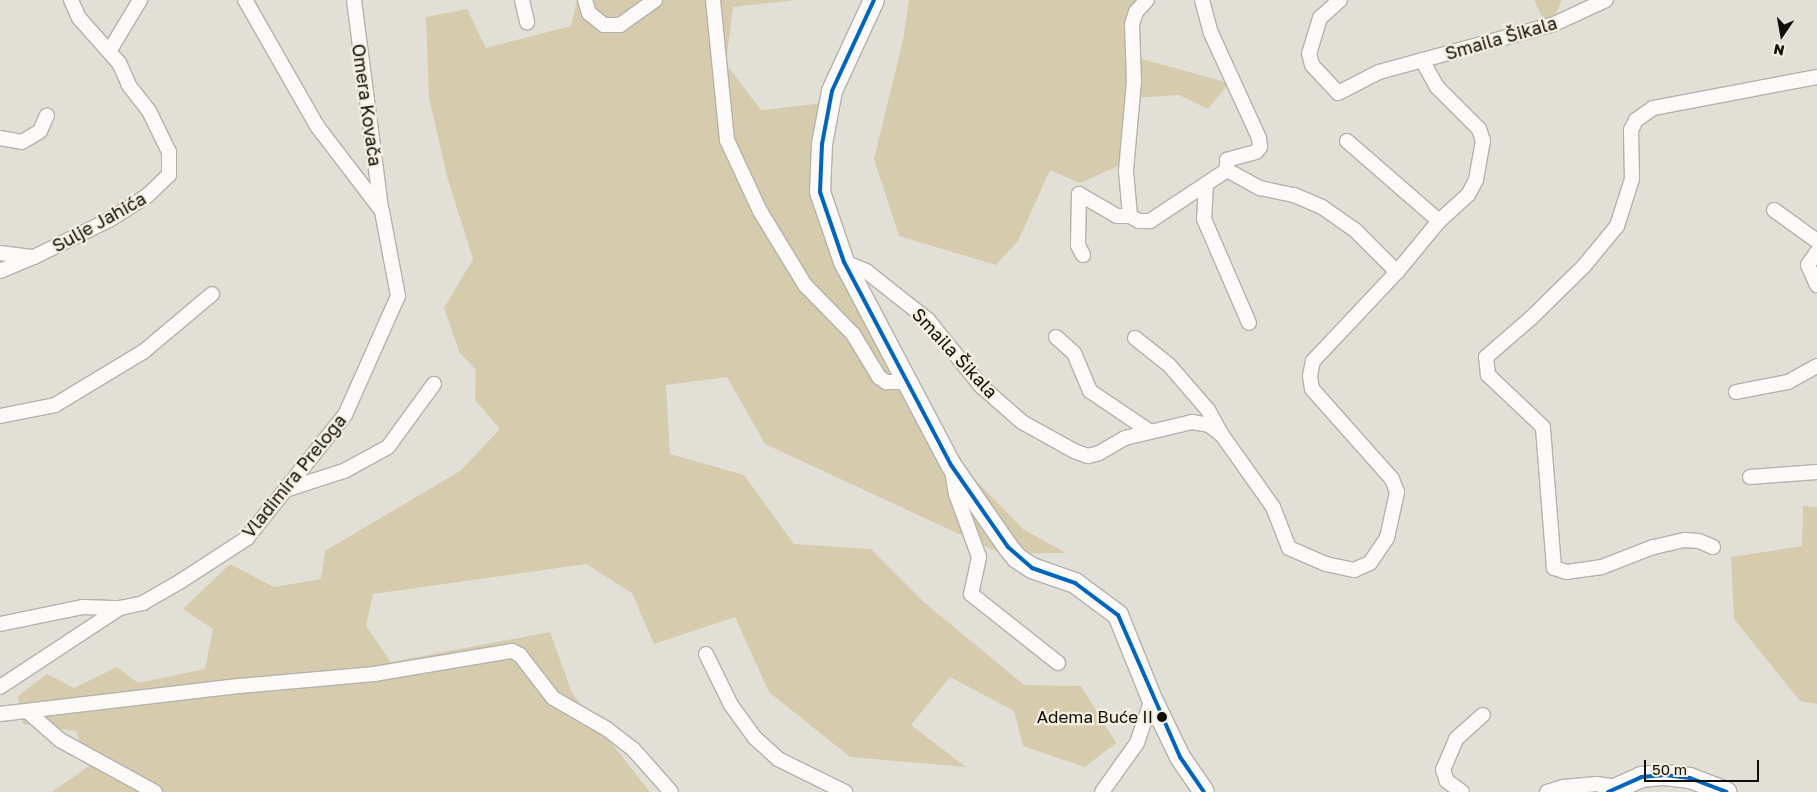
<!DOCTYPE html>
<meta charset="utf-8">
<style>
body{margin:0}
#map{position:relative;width:1817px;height:792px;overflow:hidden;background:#e2dfd7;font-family:"Golos Text",sans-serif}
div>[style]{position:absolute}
.green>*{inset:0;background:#d6ccad}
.roads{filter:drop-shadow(1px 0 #b4b1ab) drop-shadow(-1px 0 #b4b1ab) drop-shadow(0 1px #b4b1ab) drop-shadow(0 -1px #b4b1ab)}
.street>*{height:14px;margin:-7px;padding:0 7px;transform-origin:7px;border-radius:7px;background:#fbfaf9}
.secondary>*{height:20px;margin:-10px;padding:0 10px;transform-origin:10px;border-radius:10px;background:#fbfaf9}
.bus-1>*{height:4px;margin:-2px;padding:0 2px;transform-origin:2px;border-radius:2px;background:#0065bd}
.dots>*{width:14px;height:14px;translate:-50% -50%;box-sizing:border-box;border:2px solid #f4efdf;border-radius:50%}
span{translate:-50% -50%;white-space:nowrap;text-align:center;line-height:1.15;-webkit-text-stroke:4.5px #f4efdf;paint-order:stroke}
.bus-label{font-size:17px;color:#0e0d08}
.right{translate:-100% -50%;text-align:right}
.street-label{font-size:18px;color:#0e0d08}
.north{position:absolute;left:1757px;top:10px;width:50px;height:50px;-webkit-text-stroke:4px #f4efdf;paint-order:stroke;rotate:192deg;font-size:14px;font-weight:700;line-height:20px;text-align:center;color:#0e0d08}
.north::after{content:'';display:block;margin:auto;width:18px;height:22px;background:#0e0d08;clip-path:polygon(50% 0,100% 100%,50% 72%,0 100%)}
.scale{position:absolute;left:1644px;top:760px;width:115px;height:22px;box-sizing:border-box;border:2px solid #0e0d08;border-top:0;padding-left:6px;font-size:15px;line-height:18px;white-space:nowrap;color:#0e0d08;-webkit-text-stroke:4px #f4efdf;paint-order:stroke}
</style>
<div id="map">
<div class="green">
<i style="clip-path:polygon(577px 0,796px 0,733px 7px,726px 64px,761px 110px,824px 103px,832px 254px,914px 416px,1023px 529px,1066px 553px,1000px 553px,765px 444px,727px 377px,666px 385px,670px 454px,744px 475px,794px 544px,871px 549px,925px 603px,1024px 685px,1081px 686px,1116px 743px,1085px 767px,1023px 746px,1014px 711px,950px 677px,911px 725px,966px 767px,850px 757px,769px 692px,735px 617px,654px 644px,632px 593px,586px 564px,373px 594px,366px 626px,391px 662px,550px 632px,572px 693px,650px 792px,52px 792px,89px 766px,76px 731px,23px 724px,18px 696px,47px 674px,74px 688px,117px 667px,138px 683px,205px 669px,213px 629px,183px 609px,230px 564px,274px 587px,321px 579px,325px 551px,460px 471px,500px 429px,475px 400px,476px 370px,460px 353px,444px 308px,473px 259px,448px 180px,429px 98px,426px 17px,467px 9px,486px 48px,571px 26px)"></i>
<i style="clip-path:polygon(909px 0,1143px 0,1134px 24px,1142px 59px,1229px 83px,1208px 109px,1179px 95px,1133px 98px,1132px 160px,1080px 183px,1050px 170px,1018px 241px,996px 265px,899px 236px,874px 159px,903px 40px)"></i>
<i style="clip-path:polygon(1534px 0,1562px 0,1548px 30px)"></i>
<i style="clip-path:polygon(1803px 506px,1817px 507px,1817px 704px,1800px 701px,1734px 619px,1731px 557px,1802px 546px)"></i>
</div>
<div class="roads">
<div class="street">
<i style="left:354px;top:0;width:209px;rotate:82.6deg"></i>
<i style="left:522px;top:0;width:23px;rotate:77deg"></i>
<i style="left:585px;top:0;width:14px;rotate:73deg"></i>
<i style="left:589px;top:13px;width:19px;rotate:39deg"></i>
<i style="left:604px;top:25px;width:16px"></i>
<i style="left:620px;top:25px;width:43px;rotate:-35.5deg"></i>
<i style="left:713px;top:0;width:141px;rotate:84.3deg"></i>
<i style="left:727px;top:140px;width:78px;rotate:65.1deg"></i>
<i style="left:760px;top:211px;width:87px;rotate:58.7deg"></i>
<i style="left:805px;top:285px;width:69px;rotate:45.6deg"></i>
<i style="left:853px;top:334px;width:50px;rotate:58.8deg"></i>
<i style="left:879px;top:377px;width:9px;rotate:36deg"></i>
<i style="left:886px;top:382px;width:21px"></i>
<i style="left:1147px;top:0;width:16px;rotate:133deg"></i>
<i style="left:1136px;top:12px;width:13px;rotate:108deg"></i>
<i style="left:1132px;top:24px;width:57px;rotate:88deg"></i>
<i style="left:1134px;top:81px;width:90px;rotate:95.1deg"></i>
<i style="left:1126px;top:171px;width:45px;rotate:84.9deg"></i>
<i style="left:1130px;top:216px;width:10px;rotate:29deg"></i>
<i style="left:1139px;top:221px;width:11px"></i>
<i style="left:1150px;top:221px;width:92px;rotate:-33.5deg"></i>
<i style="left:1202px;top:0;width:34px;rotate:75deg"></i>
<i style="left:1211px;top:33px;width:115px;rotate:65.4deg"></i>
<i style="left:1259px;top:138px;width:9px;rotate:84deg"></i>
<i style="left:1260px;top:147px;width:6px;rotate:129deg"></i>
<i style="left:1256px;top:152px;width:30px;rotate:165deg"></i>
<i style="left:1227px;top:160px;width:10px;rotate:90deg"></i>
<i style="left:1340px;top:0;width:27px;rotate:138deg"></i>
<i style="left:1320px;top:18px;width:37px;rotate:107deg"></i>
<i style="left:1309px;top:53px;width:12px;rotate:76deg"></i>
<i style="left:1312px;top:65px;width:38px;rotate:47deg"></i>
<i style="left:1338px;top:93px;width:46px;rotate:-27.1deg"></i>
<i style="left:1379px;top:72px;width:181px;rotate:-15.3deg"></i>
<i style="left:1554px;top:24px;width:57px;rotate:-24.8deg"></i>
<i style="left:110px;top:50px;width:58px;rotate:-59deg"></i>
<i style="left:0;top:138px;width:22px;rotate:10deg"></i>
<i style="left:22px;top:142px;width:21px;rotate:-31deg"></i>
<i style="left:40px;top:131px;width:17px;rotate:-66deg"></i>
<i style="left:1347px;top:141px;width:122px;rotate:41deg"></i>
<i style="left:1227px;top:170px;width:38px;rotate:29deg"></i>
<i style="left:1260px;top:188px;width:35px;rotate:12deg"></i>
<i style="left:1294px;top:195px;width:30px;rotate:23deg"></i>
<i style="left:1322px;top:207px;width:39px;rotate:35deg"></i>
<i style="left:1354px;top:229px;width:61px;rotate:45deg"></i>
<i style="left:1206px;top:184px;width:35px;rotate:93deg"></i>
<i style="left:1204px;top:219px;width:113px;rotate:66.6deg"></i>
<i style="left:1774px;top:210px;width:53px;rotate:35.8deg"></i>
<i style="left:1817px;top:252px;width:16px;rotate:125deg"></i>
<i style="left:1808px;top:265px;width:22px;rotate:66deg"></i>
<i style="left:0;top:253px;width:34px;rotate:7deg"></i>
<i style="left:34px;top:257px;width:84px;rotate:-26.3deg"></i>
<i style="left:109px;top:220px;width:45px;rotate:-32.3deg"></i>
<i style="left:147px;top:196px;width:30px;rotate:-44deg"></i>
<i style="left:169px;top:175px;width:23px;rotate:-90deg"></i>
<i style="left:169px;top:152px;width:46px;rotate:-116deg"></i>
<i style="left:149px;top:111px;width:33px;rotate:-128deg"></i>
<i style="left:129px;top:85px;width:24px;rotate:-114deg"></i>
<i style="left:119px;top:63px;width:60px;rotate:-131.6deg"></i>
<i style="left:79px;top:18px;width:20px;rotate:-114deg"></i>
<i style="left:1083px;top:255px;width:11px;rotate:-117deg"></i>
<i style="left:1078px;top:245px;width:51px;rotate:-88.9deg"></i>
<i style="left:1079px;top:194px;width:44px;rotate:30.1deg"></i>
<i style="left:1117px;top:216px;width:13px"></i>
<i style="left:844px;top:262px;width:24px;rotate:22deg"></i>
<i style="left:866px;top:271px;width:79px;rotate:38.3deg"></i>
<i style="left:928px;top:320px;width:85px;rotate:51.2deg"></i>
<i style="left:981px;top:386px;width:55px;rotate:41.3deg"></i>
<i style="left:1022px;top:422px;width:60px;rotate:29.1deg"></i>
<i style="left:1074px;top:451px;width:15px;rotate:20deg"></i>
<i style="left:1088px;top:456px;width:11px;rotate:-15deg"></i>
<i style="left:1099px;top:453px;width:30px;rotate:-30deg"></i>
<i style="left:1125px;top:438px;width:69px;rotate:-13.4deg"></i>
<i style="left:1192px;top:422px;width:17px;rotate:10deg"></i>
<i style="left:1209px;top:425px;width:16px;rotate:38deg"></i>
<i style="left:1222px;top:435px;width:88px;rotate:54.7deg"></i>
<i style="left:1273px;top:507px;width:44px;rotate:68.7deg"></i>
<i style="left:1289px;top:548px;width:40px;rotate:23.4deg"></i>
<i style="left:1326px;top:564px;width:29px;rotate:12deg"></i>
<i style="left:1354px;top:570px;width:17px;rotate:-24deg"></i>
<i style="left:1370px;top:563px;width:30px;rotate:-56deg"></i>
<i style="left:1387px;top:538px;width:47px;rotate:-77.7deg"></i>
<i style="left:1397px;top:492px;width:14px;rotate:-111deg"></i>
<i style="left:1392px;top:479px;width:120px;rotate:-131.6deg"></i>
<i style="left:1312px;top:389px;width:13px;rotate:-99deg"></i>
<i style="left:1310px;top:376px;width:15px;rotate:-79deg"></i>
<i style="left:1313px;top:361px;width:122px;rotate:-46.7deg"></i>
<i style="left:1397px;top:272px;width:66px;rotate:-50.5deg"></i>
<i style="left:1439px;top:221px;width:39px;rotate:-42deg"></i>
<i style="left:1468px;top:195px;width:17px;rotate:-62deg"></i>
<i style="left:1476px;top:180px;width:40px;rotate:-80deg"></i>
<i style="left:1483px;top:141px;width:13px;rotate:-108deg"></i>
<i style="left:1479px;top:129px;width:59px;rotate:-135deg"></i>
<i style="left:1437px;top:87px;width:31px;rotate:-119deg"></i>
<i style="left:0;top:271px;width:36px;rotate:-23deg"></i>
<i style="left:1056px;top:337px;width:24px;rotate:42deg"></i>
<i style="left:1074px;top:353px;width:41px;rotate:67.2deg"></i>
<i style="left:1090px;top:391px;width:71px;rotate:34.1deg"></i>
<i style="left:1135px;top:338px;width:43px;rotate:38.5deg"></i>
<i style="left:1169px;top:365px;width:60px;rotate:49.1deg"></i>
<i style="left:1208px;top:410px;width:25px;rotate:61deg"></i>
<i style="left:1736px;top:392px;width:53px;rotate:-10.9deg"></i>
<i style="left:1788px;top:382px;width:33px;rotate:-29deg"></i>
<i style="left:0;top:416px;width:56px;rotate:-11.3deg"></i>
<i style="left:55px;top:405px;width:103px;rotate:-31.1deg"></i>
<i style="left:143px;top:352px;width:90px;rotate:-40deg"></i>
<i style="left:952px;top:470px;width:24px;rotate:81deg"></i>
<i style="left:956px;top:494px;width:67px;rotate:69.9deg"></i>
<i style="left:979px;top:557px;width:38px;rotate:102deg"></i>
<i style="left:971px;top:594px;width:111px;rotate:38.4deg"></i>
<i style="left:1750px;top:477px;width:67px;rotate:-4.3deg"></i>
<i style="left:285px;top:490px;width:62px;rotate:-17.9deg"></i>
<i style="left:344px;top:471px;width:50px;rotate:-28.6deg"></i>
<i style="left:388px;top:447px;width:78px;rotate:-53.9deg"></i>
<i style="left:1713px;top:547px;width:15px;rotate:-157deg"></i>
<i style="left:1699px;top:541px;width:15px;rotate:-176deg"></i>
<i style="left:1684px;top:540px;width:32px;rotate:167deg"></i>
<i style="left:1653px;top:547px;width:55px;rotate:158.6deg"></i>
<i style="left:1602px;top:567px;width:35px;rotate:172deg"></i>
<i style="left:1567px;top:572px;width:14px;rotate:-163deg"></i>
<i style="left:1554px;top:568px;width:141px;rotate:-94.5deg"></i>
<i style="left:1543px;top:427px;width:76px;rotate:-136.6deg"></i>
<i style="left:1488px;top:375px;width:18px;rotate:-96deg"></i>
<i style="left:1486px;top:357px;width:60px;rotate:-40.9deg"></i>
<i style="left:1531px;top:318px;width:74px;rotate:-44.5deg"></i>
<i style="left:1584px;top:266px;width:52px;rotate:-50.5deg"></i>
<i style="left:1617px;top:226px;width:49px;rotate:-72.3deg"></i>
<i style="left:1632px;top:179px;width:49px;rotate:-91.2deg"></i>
<i style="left:1631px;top:130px;width:11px;rotate:-63deg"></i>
<i style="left:1636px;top:120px;width:21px;rotate:-35deg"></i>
<i style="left:1653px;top:108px;width:167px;rotate:-10.7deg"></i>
<i style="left:0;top:624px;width:85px;rotate:-11.6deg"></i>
<i style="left:83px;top:607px;width:37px;rotate:2deg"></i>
<i style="left:706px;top:654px;width:57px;rotate:63.9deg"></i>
<i style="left:731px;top:705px;width:41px;rotate:54deg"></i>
<i style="left:755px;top:738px;width:31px;rotate:42deg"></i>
<i style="left:778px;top:759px;width:75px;rotate:26.2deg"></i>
<i style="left:0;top:687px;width:144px;rotate:-33.4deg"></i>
<i style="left:120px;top:608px;width:24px;rotate:-12deg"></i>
<i style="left:143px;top:603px;width:44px;rotate:-30.1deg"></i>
<i style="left:181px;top:581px;width:79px;rotate:-33.1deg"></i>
<i style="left:247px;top:538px;width:157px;rotate:-51.5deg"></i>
<i style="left:345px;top:415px;width:130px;rotate:-66deg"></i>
<i style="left:398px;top:296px;width:86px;rotate:-100.7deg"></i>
<i style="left:382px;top:211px;width:107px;rotate:-127.4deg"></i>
<i style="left:317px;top:126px;width:145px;rotate:-119.7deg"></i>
<i style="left:27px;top:711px;width:44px;rotate:41.3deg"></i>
<i style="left:60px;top:740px;width:108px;rotate:28.7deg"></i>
<i style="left:0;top:714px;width:242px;rotate:-6.7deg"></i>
<i style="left:240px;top:686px;width:135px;rotate:-5.1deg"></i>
<i style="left:374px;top:674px;width:140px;rotate:-9.5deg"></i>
<i style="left:512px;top:651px;width:9px;rotate:27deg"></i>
<i style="left:520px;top:655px;width:54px;rotate:52.5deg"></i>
<i style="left:553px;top:698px;width:62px;rotate:29.9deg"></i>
<i style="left:607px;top:729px;width:33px;rotate:38deg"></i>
<i style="left:633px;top:749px;width:57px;rotate:48.5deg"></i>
<i style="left:1102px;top:792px;width:60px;rotate:-54.5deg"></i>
<i style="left:1137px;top:743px;width:46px;rotate:-71.2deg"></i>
<i style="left:1462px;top:792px;width:19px;rotate:-144deg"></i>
<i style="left:1447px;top:781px;width:12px;rotate:-110deg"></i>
<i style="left:1443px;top:770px;width:34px;rotate:-67deg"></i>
<i style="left:1456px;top:739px;width:36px;rotate:-42deg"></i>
<i style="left:1547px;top:792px;width:17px;rotate:-17deg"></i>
<i style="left:1563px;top:787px;width:34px;rotate:-5deg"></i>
<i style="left:1597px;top:784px;width:22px;rotate:8deg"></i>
</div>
<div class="secondary">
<i style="left:874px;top:0;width:100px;rotate:114.8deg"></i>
<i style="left:832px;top:91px;width:54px;rotate:100.7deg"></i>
<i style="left:822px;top:144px;width:48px;rotate:92.4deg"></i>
<i style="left:820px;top:192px;width:74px;rotate:71.1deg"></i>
<i style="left:844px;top:262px;width:229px;rotate:62.2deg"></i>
<i style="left:951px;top:465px;width:100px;rotate:55.2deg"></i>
<i style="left:1008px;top:547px;width:14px;rotate:51deg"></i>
<i style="left:1017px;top:558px;width:18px;rotate:34deg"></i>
<i style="left:1032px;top:568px;width:46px;rotate:19.2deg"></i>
<i style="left:1075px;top:583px;width:54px;rotate:36.7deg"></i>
<i style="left:1118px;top:615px;width:91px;rotate:68deg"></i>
<i style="left:1152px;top:699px;width:64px;rotate:64.2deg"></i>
<i style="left:1180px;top:757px;width:42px;rotate:55.6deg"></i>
<i style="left:1608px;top:792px;width:36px;rotate:-24deg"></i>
<i style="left:1641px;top:777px;width:24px;rotate:-5deg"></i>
<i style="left:1665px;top:775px;width:25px;rotate:7deg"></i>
<i style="left:1690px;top:778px;width:39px;rotate:21deg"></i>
</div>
</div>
<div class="bus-1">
<i style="left:874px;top:0;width:100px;rotate:114.8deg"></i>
<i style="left:832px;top:91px;width:54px;rotate:100.7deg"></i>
<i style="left:822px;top:144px;width:48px;rotate:92.4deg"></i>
<i style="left:820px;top:192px;width:74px;rotate:71.1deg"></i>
<i style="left:844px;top:262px;width:229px;rotate:62.2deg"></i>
<i style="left:951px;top:465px;width:100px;rotate:55.2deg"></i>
<i style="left:1008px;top:547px;width:32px;rotate:41deg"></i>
<i style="left:1032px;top:568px;width:46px;rotate:19.2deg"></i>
<i style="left:1075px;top:583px;width:54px;rotate:36.7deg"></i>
<i style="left:1118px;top:615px;width:155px;rotate:66.4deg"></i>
<i style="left:1180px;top:757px;width:42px;rotate:55.6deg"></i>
<i style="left:1608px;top:792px;width:36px;rotate:-24deg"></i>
<i style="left:1641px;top:777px;width:24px;rotate:-5deg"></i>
<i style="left:1665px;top:775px;width:25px;rotate:7deg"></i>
<i style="left:1690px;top:778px;width:39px;rotate:21deg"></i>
</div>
<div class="dots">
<i style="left:1162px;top:717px;background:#0e0d08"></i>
</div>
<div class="bus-label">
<span class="right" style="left:1153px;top:717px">Adema Buće II</span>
</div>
<div class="street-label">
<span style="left:1501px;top:38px;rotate:-16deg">Smaila Šikala</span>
<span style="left:367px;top:105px;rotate:82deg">Omera Kovača</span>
<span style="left:99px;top:222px;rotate:-29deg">Sulje Jahića</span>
<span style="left:955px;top:353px;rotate:47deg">Smaila Šikala</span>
<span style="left:294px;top:476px;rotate:-51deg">Vladimira Preloga</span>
</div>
<div class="north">N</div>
<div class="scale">50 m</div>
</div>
